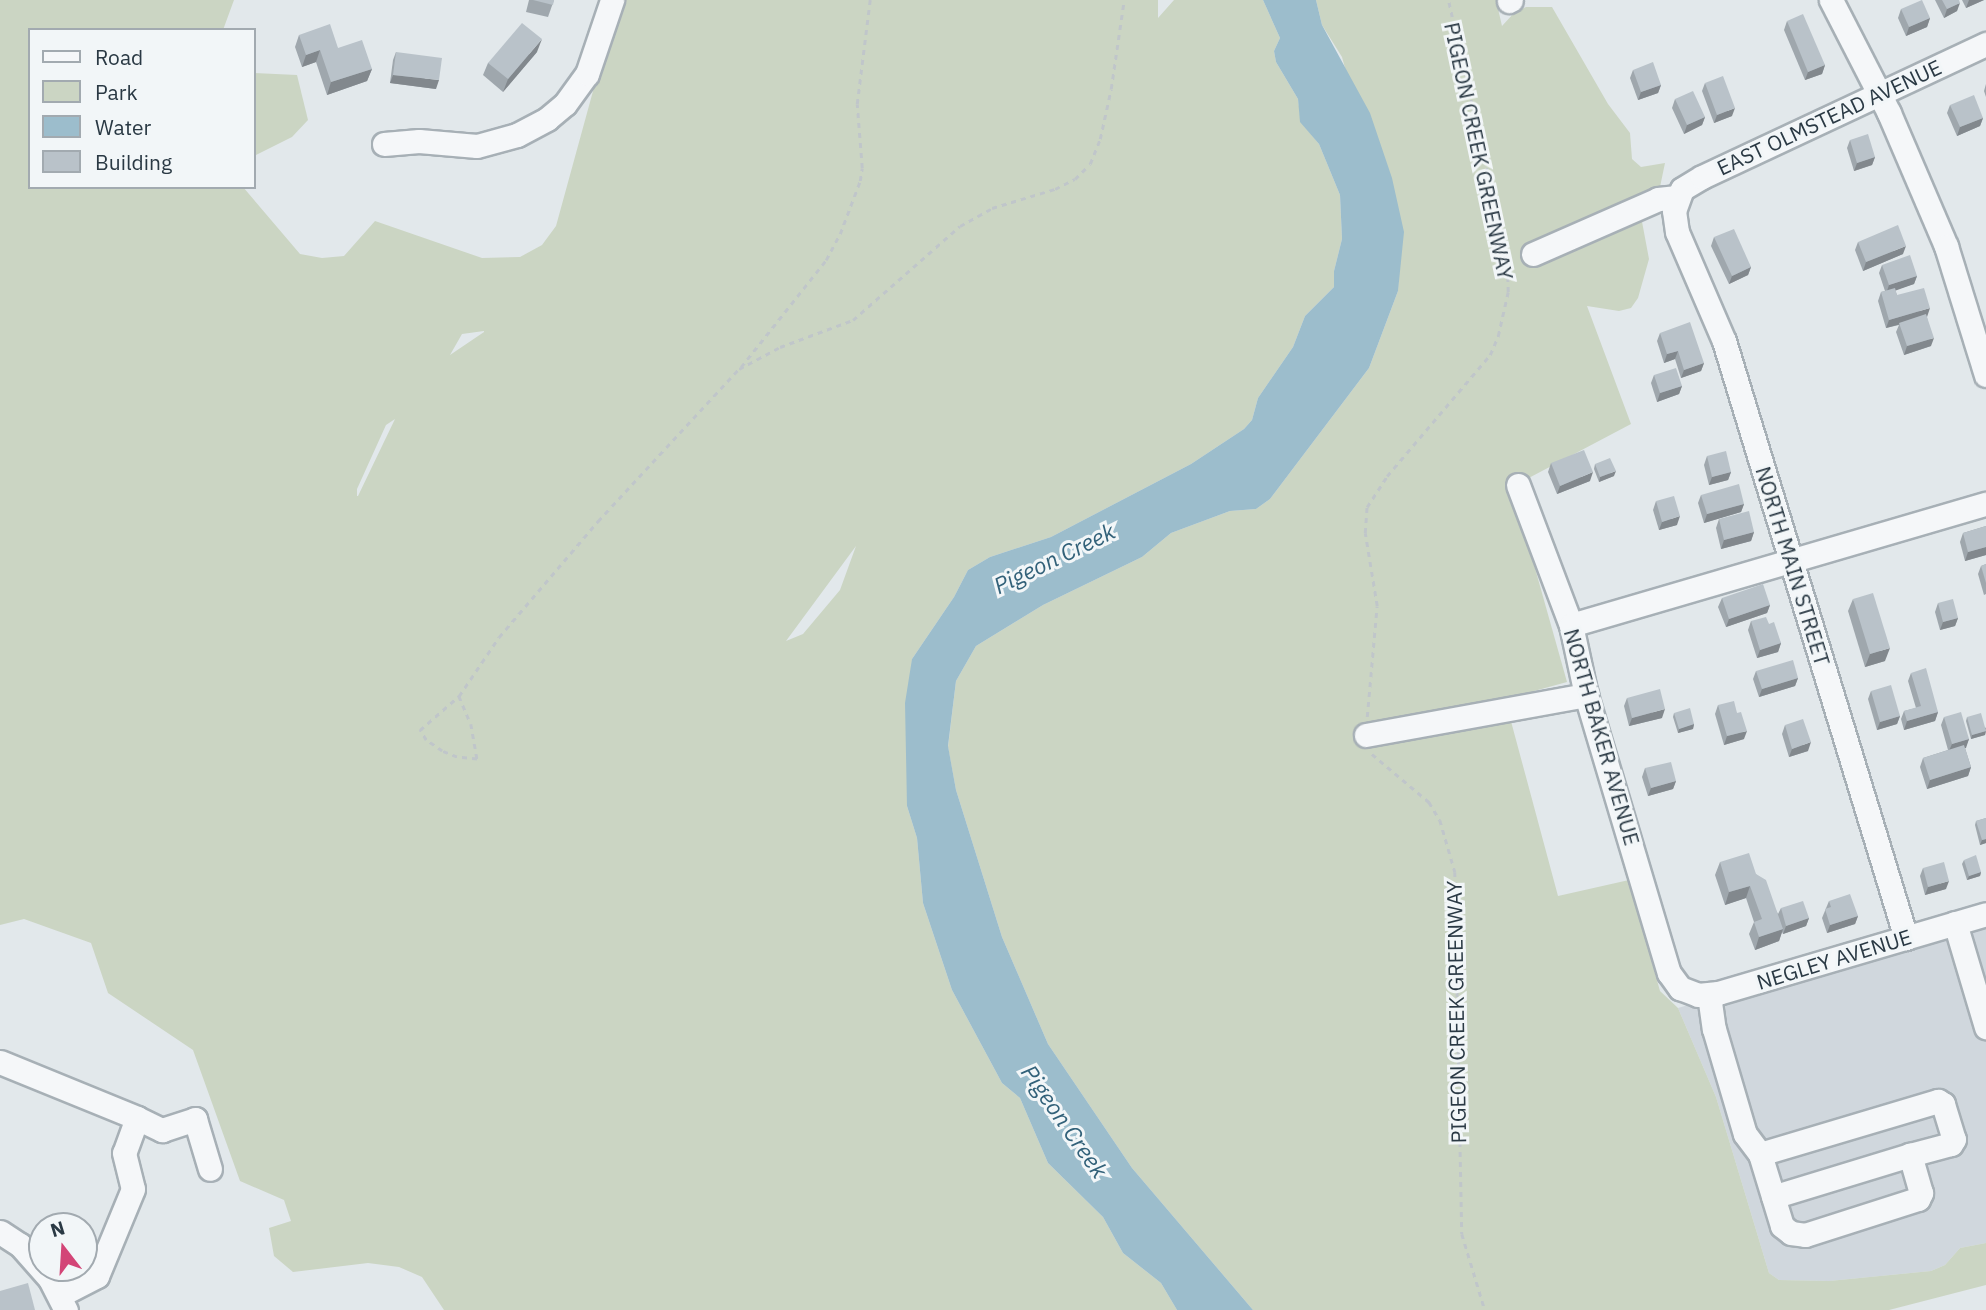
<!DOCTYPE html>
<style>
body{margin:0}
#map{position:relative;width:1986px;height:1310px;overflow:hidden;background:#e2e8eb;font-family:"IBM Plex Sans",sans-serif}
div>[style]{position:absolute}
.built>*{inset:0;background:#d0d7dd}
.green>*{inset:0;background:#cbd5c3}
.water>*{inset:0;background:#9cbdcc}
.path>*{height:2.5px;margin-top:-1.25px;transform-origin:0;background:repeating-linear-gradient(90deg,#c0c6ca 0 5px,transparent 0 10px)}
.roads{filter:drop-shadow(2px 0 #a7b0b6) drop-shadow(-2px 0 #a7b0b6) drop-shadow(0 2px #a7b0b6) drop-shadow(0 -2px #a7b0b6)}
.minor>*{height:23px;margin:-11.5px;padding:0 11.5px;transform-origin:11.5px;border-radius:11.5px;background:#f5f7f9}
.wall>*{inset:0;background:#9fa7ad}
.shaded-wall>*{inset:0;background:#82888d}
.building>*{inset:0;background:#b9c2c9}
span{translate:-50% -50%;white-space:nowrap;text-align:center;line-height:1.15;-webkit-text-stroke:6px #f2f6f8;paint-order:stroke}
.street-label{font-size:21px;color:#2a3944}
.water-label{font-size:23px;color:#326179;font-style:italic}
.legend{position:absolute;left:28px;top:28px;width:228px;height:161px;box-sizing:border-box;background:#f2f6f8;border:2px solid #a2aab0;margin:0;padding:9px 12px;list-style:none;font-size:21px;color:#2a3944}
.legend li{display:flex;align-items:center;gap:14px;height:35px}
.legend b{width:35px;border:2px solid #a2aab0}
.north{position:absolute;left:28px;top:1212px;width:70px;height:70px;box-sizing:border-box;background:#f2f6f8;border:2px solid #a2aab0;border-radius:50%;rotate:343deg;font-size:19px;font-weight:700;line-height:28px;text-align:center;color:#2a3944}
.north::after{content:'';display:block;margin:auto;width:24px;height:32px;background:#d34577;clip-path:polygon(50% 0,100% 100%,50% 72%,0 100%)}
</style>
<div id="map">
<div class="built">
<div style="clip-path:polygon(1986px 917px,1986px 1243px,1960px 1248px,1945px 1265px,1931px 1271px,1829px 1281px,1779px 1280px,1769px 1273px,1716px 1097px,1678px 1008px)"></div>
</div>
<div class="green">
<div style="clip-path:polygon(evenodd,0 0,234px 0,223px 30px,30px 30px,30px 187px,243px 187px,300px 254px,322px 258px,344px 256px,375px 221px,482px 258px,520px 257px,542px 245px,556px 226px,618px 0,1158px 0,1158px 18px,1174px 0,1263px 0,1280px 38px,1274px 51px,1276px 62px,1298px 99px,1301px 122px,1319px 144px,1340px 195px,1342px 239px,1334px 271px,1334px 287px,1305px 316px,1293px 347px,1258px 398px,1252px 420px,1244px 429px,1191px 464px,1051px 537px,990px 557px,968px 570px,954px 597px,912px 659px,907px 806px,917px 838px,923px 903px,952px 990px,1002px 1083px,1020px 1098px,1048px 1163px,1103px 1217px,1123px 1253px,1161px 1283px,1177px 1310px,444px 1310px,422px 1277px,399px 1267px,368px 1263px,293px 1272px,274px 1256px,269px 1228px,291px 1221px,284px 1200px,240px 1181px,193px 1050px,108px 993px,91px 943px,24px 919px,0 925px,0 0,484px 331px,484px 332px,450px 355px,462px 334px,484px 331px,0 0,395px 419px,358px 496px,357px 496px,357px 489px,386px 425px,395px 419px,0 0,856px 546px,840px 590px,803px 634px,786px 641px,856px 546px)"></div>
<div style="clip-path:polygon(1316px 0,1496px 0,1502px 26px,1514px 13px,1526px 7px,1552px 7px,1608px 104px,1630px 133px,1632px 159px,1641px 167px,1665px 163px,1660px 187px,1640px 211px,1649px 259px,1638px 298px,1631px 308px,1619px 311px,1587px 306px,1631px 424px,1506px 490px,1531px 554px,1567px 682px,1505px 699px,1558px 896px,1629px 880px,1660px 991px,1678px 1008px,1716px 1097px,1769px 1273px,1779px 1280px,1829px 1281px,1931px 1271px,1945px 1265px,1960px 1248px,1986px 1243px,1986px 1285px,1889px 1310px,1253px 1310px,1132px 1168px,1048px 1044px,1002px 937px,956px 790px,948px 747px,956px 681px,976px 646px,1043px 605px,1142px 557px,1171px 533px,1230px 511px,1256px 509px,1270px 499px,1369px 368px,1398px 291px,1399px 264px,1342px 57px,1322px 25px)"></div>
<div style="clip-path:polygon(254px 73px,297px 75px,308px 120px,292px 137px,254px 156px)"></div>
</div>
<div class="water">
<div style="clip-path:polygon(1263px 0,1316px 0,1322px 25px,1370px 113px,1392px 178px,1404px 232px,1398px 291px,1369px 368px,1270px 499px,1256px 509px,1230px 511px,1171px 533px,1142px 557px,1043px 605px,976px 646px,956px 681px,948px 746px,956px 790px,1002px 937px,1048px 1044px,1132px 1168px,1253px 1310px,1177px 1310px,1161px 1283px,1123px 1253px,1103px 1217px,1048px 1163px,1020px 1098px,1002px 1083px,952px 990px,923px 903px,917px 838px,907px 806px,905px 703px,912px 659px,954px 597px,968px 570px,990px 557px,1051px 537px,1191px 464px,1244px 429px,1252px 420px,1258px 398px,1293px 347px,1305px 316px,1334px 287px,1334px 271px,1342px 239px,1340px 195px,1319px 144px,1300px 122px,1298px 99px,1276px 62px,1274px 51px,1280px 38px)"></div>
</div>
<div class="path">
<div style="left:741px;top:367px;width:137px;rotate:-51.5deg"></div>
<div style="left:826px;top:260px;width:30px;rotate:-62deg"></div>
<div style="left:840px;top:234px;width:57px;rotate:-69.3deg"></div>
<div style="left:860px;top:181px;width:13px;rotate:-81deg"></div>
<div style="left:862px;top:168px;width:64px;rotate:-94.5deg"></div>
<div style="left:857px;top:104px;width:105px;rotate:-82.9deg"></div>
<div style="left:459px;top:696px;width:30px;rotate:67deg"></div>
<div style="left:471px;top:724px;width:36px;rotate:80deg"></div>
<div style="left:477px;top:759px;width:20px;rotate:-174deg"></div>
<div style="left:457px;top:757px;width:16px;rotate:-158deg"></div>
<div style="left:442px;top:751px;width:19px;rotate:-145deg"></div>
<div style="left:426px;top:740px;width:12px;rotate:-121deg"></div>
<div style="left:420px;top:730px;width:52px;rotate:-41.1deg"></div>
<div style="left:459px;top:696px;width:71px;rotate:-55.9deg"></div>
<div style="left:499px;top:637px;width:153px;rotate:-49.5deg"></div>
<div style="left:598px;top:521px;width:207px;rotate:-47.2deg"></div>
<div style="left:739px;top:369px;width:47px;rotate:-28.2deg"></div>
<div style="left:780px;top:347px;width:78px;rotate:-20.3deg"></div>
<div style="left:853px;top:320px;width:142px;rotate:-41.3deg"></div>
<div style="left:960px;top:226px;width:37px;rotate:-29deg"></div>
<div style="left:992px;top:208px;width:66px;rotate:-16.8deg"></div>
<div style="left:1055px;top:189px;width:22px;rotate:-27deg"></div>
<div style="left:1075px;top:179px;width:21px;rotate:-45deg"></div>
<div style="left:1090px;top:164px;width:27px;rotate:-68deg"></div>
<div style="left:1100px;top:139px;width:51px;rotate:-77.6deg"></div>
<div style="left:1111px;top:89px;width:90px;rotate:-81.7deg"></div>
<div style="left:1367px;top:717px;width:111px;rotate:-84.9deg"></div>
<div style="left:1377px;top:606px;width:74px;rotate:-99.3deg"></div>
<div style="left:1365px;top:533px;width:26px;rotate:-86deg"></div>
<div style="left:1367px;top:507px;width:37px;rotate:-57deg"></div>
<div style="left:1387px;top:476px;width:159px;rotate:-49.6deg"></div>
<div style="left:1490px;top:355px;width:21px;rotate:-67deg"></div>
<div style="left:1498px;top:336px;width:45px;rotate:-77.2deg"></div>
<div style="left:1508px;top:292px;width:31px;rotate:-92deg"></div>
<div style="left:1507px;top:261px;width:268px;rotate:-102.7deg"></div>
<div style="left:1372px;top:754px;width:75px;rotate:40.1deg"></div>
<div style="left:1429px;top:802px;width:21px;rotate:59deg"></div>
<div style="left:1440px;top:820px;width:54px;rotate:73.9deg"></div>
<div style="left:1455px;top:872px;width:362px;rotate:88.9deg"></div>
<div style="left:1462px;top:1234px;width:79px;rotate:73.2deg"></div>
</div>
<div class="roads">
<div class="minor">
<div style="left:1831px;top:0;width:127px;rotate:62.8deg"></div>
<div style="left:1889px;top:113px;width:145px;rotate:66.8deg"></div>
<div style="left:1946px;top:246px;width:135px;rotate:72.8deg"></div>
<div style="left:1509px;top:1px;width:2px;rotate:-27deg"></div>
<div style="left:384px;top:144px;width:35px;rotate:-5deg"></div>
<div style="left:419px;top:141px;width:58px;rotate:4.9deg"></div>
<div style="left:477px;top:146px;width:41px;rotate:-15.4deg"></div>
<div style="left:517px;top:135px;width:34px;rotate:-28deg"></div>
<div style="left:547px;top:119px;width:23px;rotate:-40deg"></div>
<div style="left:565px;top:104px;width:37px;rotate:-54deg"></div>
<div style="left:587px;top:74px;width:78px;rotate:-71.3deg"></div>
<div style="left:1533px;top:254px;width:137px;rotate:-23.7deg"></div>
<div style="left:1658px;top:199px;width:19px;rotate:-6deg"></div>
<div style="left:1518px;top:485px;width:150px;rotate:69.3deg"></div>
<div style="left:1571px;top:625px;width:72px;rotate:77.9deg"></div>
<div style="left:1586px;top:695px;width:290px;rotate:73.4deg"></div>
<div style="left:1669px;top:973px;width:19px;rotate:54deg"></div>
<div style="left:1680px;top:988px;width:19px;rotate:21deg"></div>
<div style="left:1698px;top:995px;width:20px;rotate:-6deg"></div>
<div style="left:1718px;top:993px;width:279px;rotate:-16.4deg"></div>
<div style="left:1571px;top:625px;width:432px;rotate:-16.3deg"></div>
<div style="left:1366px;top:735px;width:224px;rotate:-10.3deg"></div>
<div style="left:1955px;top:923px;width:109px;rotate:73.4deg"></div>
<div style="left:1906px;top:938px;width:624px;rotate:-106.95deg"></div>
<div style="left:1724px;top:341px;width:119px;rotate:-113.3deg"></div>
<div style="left:1677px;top:232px;width:21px;rotate:-98deg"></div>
<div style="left:1674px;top:211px;width:23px;rotate:-70deg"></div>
<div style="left:1682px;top:189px;width:23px;rotate:-31deg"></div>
<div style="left:1702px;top:177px;width:314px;rotate:-25.1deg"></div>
<div style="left:1709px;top:995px;width:34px;rotate:82deg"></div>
<div style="left:1714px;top:1029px;width:109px;rotate:73.6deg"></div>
<div style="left:1745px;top:1134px;width:25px;rotate:53deg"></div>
<div style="left:1760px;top:1154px;width:75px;rotate:73deg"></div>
<div style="left:1782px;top:1226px;width:11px;rotate:38deg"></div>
<div style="left:1791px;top:1233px;width:14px;rotate:8deg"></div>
<div style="left:1805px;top:1235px;width:119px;rotate:-17.7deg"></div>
<div style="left:1918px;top:1199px;width:7px;rotate:-63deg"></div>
<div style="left:1921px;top:1193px;width:40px;rotate:-106deg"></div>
<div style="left:1910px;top:1155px;width:143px;rotate:163deg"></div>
<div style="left:0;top:1062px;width:148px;rotate:22.2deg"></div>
<div style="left:137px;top:1118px;width:37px;rotate:110deg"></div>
<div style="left:124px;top:1153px;width:37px;rotate:76deg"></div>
<div style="left:133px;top:1189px;width:94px;rotate:112.5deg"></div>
<div style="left:97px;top:1276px;width:42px;rotate:152.8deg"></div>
<div style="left:137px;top:1118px;width:28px;rotate:26deg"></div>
<div style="left:162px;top:1130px;width:35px;rotate:-18deg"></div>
<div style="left:195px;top:1119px;width:52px;rotate:73.3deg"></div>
<div style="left:1760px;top:1154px;width:186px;rotate:-16.6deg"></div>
<div style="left:1938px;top:1101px;width:6px;rotate:31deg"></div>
<div style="left:1943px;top:1104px;width:37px;rotate:73deg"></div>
<div style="left:1954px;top:1139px;width:6px;rotate:121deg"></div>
<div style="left:1951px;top:1144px;width:42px;rotate:165deg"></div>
<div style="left:0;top:1232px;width:24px;rotate:33deg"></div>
<div style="left:20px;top:1245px;width:45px;rotate:48.6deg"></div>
<div style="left:50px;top:1279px;width:35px;rotate:63deg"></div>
</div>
</div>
<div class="wall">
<div style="clip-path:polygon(529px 0,554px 0,548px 17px,526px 12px)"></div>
<div style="clip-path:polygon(1935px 0,1959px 0,1957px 11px,1944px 18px)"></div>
<div style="clip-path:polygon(1962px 0,1984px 0,1966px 8px)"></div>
<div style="clip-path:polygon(1901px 9px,1930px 18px,1927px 27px,1906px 36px,1898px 18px)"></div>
<div style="clip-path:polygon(1787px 21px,1825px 65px,1822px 74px,1805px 80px,1784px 30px)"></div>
<div style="clip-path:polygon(299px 35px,338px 48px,372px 69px,367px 81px,327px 95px,316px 62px,302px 67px,295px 47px)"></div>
<div style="clip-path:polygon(396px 52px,436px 89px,390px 83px,393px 60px)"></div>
<div style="clip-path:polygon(537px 52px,503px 92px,483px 75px,488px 63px)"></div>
<div style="clip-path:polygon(1633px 70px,1661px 85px,1658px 93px,1638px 100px,1630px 78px)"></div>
<div style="clip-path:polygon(1705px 83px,1732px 116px,1714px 123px,1702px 91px)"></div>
<div style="clip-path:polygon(1986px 84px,1986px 97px,1984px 91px)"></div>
<div style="clip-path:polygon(1675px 99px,1705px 117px,1702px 125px,1684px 134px,1672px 108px)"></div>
<div style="clip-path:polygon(1950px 105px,1983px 118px,1980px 126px,1957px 136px,1947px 113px)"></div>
<div style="clip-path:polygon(1850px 140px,1875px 157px,1872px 165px,1854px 171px,1847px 148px)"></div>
<div style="clip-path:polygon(1714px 237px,1751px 267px,1748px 275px,1729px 284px,1711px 246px)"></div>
<div style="clip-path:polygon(1858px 242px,1903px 254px,1863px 271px,1855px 250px)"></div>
<div style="clip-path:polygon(1882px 265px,1917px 276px,1914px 284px,1895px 290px,1897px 295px,1927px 317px,1931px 346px,1904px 355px,1896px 332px,1899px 325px,1886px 328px,1878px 301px,1881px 292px,1885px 291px,1879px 273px)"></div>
<div style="clip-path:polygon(1660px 333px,1704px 363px,1701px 371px,1681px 378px,1675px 359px,1664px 363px,1657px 341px)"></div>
<div style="clip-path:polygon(1654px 375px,1682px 386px,1679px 394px,1657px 402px,1651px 383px)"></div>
<div style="clip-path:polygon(1707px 456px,1731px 472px,1728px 480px,1709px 485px,1704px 465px)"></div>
<div style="clip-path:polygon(1551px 463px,1590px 481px,1557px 494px,1548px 472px)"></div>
<div style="clip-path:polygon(1595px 464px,1614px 476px,1599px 482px,1594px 469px)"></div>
<div style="clip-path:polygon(1701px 495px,1744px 504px,1741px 512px,1704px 523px,1698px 503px)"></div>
<div style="clip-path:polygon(1656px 501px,1677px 525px,1659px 530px,1653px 510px)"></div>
<div style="clip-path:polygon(1719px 519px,1754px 532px,1751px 541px,1721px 549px,1716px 528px)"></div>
<div style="clip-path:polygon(1986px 526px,1986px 555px,1965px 561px,1960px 542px,1963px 533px)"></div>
<div style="clip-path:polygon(1986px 564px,1986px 594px,1984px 595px,1978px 574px,1981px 566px)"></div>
<div style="clip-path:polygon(1722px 598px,1770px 605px,1767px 613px,1726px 627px,1718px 607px)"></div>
<div style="clip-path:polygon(1853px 599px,1885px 661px,1865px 667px,1848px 611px)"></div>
<div style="clip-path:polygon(1938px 603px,1958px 618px,1955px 626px,1940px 630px,1935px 612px)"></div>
<div style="clip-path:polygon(1751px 621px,1769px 624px,1781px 643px,1778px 652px,1757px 658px,1748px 630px)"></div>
<div style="clip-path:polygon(1756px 671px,1798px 678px,1795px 686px,1759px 697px,1753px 679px)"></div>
<div style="clip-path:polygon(1911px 673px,1938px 712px,1935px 721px,1904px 730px,1901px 719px,1904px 711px,1916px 708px,1908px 681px)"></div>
<div style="clip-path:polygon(1871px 691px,1900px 716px,1897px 724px,1877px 730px,1868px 699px)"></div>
<div style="clip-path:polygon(1627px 698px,1662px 718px,1629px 726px,1624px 706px)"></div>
<div style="clip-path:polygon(1718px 705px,1737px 713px,1744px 739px,1724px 745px,1715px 714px)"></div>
<div style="clip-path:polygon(1674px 713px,1694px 724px,1693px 729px,1678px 733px,1673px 717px)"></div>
<div style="clip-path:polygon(1944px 717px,1969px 739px,1965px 748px,1971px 767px,1968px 776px,1927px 789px,1920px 767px,1923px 758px,1948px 750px,1941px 725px)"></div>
<div style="clip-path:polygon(1967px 717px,1986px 728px,1985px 735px,1971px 739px,1966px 721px)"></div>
<div style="clip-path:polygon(1785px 725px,1808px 751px,1789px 757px,1782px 734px)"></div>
<div style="clip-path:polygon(1645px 768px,1676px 781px,1673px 789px,1648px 796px,1642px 777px)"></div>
<div style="clip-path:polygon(1986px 818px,1986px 843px,1980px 845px,1975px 825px,1976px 821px)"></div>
<div style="clip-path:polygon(1964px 860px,1981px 872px,1980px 876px,1967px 880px,1962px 864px)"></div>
<div style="clip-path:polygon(1720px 862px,1756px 874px,1778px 914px,1781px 908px,1809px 918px,1806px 926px,1783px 934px,1782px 932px,1779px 941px,1755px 950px,1749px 934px,1754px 922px,1746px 898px,1725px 905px,1715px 875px)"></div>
<div style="clip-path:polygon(1923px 868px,1946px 889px,1925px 895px,1920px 876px)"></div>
<div style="clip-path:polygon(1829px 901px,1858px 916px,1855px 924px,1827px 933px,1822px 918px)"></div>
</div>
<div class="shaded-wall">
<div style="clip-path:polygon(1969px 0,1984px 0,1966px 8px)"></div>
<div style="clip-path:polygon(1960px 3px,1957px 11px,1944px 18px,1947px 9px)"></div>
<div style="clip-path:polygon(1930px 18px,1927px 27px,1906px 36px,1909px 27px)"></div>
<div style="clip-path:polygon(542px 39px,537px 52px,503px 92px,508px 79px)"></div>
<div style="clip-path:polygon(320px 50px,316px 62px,302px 67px,306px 55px)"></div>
<div style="clip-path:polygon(1825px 65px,1822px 74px,1805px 80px,1808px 72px)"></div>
<div style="clip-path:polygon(372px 69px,367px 81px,327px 95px,331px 82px)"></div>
<div style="clip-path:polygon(393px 75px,439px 80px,436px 89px,390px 83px)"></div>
<div style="clip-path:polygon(1661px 85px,1658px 93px,1638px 100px,1641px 92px)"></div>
<div style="clip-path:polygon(1735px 108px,1732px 116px,1714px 123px,1717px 115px)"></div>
<div style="clip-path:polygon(1705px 117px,1702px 125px,1684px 134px,1687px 125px)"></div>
<div style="clip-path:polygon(1983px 118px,1980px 126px,1957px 136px,1960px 127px)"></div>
<div style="clip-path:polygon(1875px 157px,1872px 165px,1854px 171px,1857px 163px)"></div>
<div style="clip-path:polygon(1906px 246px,1903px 254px,1863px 271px,1866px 262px)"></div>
<div style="clip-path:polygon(1751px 267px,1748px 275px,1729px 284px,1732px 276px)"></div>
<div style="clip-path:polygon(1917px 276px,1914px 284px,1886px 294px,1889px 285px)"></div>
<div style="clip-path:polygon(1930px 308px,1927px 317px,1886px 328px,1889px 320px)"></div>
<div style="clip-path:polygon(1934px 338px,1931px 346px,1904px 355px,1907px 346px)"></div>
<div style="clip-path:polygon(1678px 351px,1675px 359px,1664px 363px,1667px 354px)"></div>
<div style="clip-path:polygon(1704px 363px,1701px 371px,1681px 378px,1684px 370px)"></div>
<div style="clip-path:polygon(1682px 386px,1679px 394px,1657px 402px,1660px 393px)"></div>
<div style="clip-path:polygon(1616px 471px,1614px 476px,1599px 482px,1600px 477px)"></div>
<div style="clip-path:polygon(1593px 472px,1590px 481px,1557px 494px,1560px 486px)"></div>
<div style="clip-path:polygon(1731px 472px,1728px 480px,1709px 485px,1712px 477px)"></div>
<div style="clip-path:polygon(1744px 504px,1741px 512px,1704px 523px,1707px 514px)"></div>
<div style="clip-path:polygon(1680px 516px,1677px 525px,1659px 530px,1662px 522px)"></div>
<div style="clip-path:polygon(1754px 532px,1751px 541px,1721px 549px,1724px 540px)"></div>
<div style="clip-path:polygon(1986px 547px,1986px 555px,1965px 561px,1968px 552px)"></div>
<div style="clip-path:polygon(1770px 605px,1767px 613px,1726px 627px,1729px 619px)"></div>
<div style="clip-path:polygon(1958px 618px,1955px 626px,1940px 630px,1943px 622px)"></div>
<div style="clip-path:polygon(1781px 643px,1778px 652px,1757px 658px,1760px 650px)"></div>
<div style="clip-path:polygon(1890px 648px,1885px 661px,1865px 667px,1870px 654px)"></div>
<div style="clip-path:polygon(1798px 678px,1795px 686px,1759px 697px,1762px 689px)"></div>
<div style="clip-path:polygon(1665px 709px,1662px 718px,1629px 726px,1632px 718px)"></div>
<div style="clip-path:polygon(1938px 712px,1935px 721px,1904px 730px,1907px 721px)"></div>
<div style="clip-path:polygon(1900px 716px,1897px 724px,1877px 730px,1880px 722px)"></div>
<div style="clip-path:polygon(1694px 724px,1693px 729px,1678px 733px,1679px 729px)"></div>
<div style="clip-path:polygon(1747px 731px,1744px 739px,1724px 745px,1727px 736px)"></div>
<div style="clip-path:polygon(1986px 731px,1985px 735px,1971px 739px,1972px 735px)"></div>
<div style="clip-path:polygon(1969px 739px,1966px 748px,1948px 753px,1952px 744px)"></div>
<div style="clip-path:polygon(1811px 742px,1808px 751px,1789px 757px,1792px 749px)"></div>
<div style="clip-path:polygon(1971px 767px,1968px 776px,1927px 789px,1930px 780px)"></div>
<div style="clip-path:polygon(1676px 781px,1673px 789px,1648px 796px,1651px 788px)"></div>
<div style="clip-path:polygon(1986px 839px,1986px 843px,1980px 845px,1982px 840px)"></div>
<div style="clip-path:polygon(1981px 872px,1980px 876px,1967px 880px,1969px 876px)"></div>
<div style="clip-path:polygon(1949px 881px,1946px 889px,1925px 895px,1928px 887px)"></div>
<div style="clip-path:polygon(1750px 886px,1746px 898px,1725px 905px,1729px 892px)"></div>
<div style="clip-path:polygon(1858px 916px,1855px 924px,1827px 933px,1830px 925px)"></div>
<div style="clip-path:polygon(1809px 918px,1806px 926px,1783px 934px,1786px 926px)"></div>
<div style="clip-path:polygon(1783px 929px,1779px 941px,1755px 950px,1759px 937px)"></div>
</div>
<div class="building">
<div style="clip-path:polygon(533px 0,554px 0,553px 5px)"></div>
<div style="clip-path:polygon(1922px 0,1930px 18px,1909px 27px,1901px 9px)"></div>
<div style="clip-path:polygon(1942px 0,1959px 0,1960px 3px,1947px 9px)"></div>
<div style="clip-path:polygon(1803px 14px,1825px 65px,1808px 72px,1787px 21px)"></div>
<div style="clip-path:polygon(522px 23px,542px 39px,508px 79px,488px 63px)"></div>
<div style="clip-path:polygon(330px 24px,338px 48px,362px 40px,372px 69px,331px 82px,320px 50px,306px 55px,299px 35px)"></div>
<div style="clip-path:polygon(396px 52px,442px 58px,439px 80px,393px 75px)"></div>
<div style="clip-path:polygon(1653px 62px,1661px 85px,1641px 92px,1633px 70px)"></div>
<div style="clip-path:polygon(1723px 76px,1735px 108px,1717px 115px,1705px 83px)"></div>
<div style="clip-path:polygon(1693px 91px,1705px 117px,1687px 125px,1675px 99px)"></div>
<div style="clip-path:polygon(1974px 95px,1983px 118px,1960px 127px,1950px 105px)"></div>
<div style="clip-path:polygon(1868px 134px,1875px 157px,1857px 163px,1850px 140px)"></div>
<div style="clip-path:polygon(1898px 225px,1906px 246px,1866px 262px,1858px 242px)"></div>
<div style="clip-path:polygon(1734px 229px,1751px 267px,1732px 276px,1714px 237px)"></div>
<div style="clip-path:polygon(1910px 255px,1917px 276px,1889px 285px,1882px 265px)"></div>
<div style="clip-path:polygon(1895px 288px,1897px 295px,1924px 288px,1930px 308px,1889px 320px,1881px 292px)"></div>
<div style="clip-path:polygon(1926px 314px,1934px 338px,1907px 346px,1899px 323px)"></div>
<div style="clip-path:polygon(1690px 322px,1704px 363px,1684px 370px,1678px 351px,1667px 354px,1660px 333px)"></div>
<div style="clip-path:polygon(1676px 368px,1682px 386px,1660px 393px,1654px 375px)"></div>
<div style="clip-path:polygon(1584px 450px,1593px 472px,1560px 486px,1551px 463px)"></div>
<div style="clip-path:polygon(1726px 451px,1731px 472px,1712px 477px,1707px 456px)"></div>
<div style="clip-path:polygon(1610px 458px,1616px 471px,1600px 477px,1595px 464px)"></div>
<div style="clip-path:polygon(1739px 484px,1744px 504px,1707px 514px,1701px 495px)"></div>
<div style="clip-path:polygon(1674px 496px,1680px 516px,1662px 522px,1656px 501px)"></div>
<div style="clip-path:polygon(1749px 511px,1754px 532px,1724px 540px,1719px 519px)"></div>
<div style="clip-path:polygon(1986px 526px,1986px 547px,1968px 552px,1963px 533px)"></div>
<div style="clip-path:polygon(1986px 564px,1986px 583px,1981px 566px)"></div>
<div style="clip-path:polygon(1763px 584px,1770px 605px,1729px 619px,1722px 598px)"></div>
<div style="clip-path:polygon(1873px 593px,1890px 648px,1870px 654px,1853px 599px)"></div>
<div style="clip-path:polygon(1953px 599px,1958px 618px,1943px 622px,1938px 603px)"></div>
<div style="clip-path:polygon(1766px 617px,1769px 624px,1774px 622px,1781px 643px,1760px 650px,1751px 621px)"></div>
<div style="clip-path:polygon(1793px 660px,1798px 678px,1762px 689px,1756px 671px)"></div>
<div style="clip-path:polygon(1926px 668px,1938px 712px,1907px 721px,1904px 711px,1921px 706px,1911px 673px)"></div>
<div style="clip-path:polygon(1891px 685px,1900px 716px,1880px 722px,1871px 691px)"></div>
<div style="clip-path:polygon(1660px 689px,1665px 709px,1632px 718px,1627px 698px)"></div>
<div style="clip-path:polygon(1734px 701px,1737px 713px,1741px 712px,1747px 731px,1727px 736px,1718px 705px)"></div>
<div style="clip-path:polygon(1690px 708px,1694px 724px,1679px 729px,1674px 713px)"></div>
<div style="clip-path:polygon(1961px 712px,1969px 739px,1952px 744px,1944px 717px)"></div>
<div style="clip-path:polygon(1981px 713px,1986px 731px,1972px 735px,1967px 717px)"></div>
<div style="clip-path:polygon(1803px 719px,1811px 742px,1792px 749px,1785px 725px)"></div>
<div style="clip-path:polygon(1964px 745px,1971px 767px,1930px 780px,1923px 758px)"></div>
<div style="clip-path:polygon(1671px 762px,1676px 781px,1651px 788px,1645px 768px)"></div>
<div style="clip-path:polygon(1986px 818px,1986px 839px,1982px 840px,1976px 821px)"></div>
<div style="clip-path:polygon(1749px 853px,1756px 874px,1766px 880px,1783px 929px,1759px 937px,1754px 922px,1762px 919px,1750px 886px,1729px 892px,1720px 862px)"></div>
<div style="clip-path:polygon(1976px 855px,1981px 872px,1969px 876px,1964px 860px)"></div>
<div style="clip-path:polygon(1944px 862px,1949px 881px,1928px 887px,1923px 868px)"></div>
<div style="clip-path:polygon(1850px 894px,1858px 916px,1830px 925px,1825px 909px,1831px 907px,1829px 901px)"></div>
<div style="clip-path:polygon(1803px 901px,1809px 918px,1786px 926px,1781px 908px)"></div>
<div style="clip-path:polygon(28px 1283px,35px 1310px,0 1310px,0 1291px)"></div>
</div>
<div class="street-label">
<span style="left:1829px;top:117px;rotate:-25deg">EAST OLMSTEAD AVENUE</span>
<span style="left:1479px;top:151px;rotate:78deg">PIGEON CREEK GREENWAY</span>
<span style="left:1793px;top:566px;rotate:73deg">NORTH MAIN STREET</span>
<span style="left:1602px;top:737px;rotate:74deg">NORTH BAKER AVENUE</span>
<span style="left:1834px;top:959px;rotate:-17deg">NEGLEY AVENUE</span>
<span style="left:1456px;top:1012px;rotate:-91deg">PIGEON CREEK GREENWAY</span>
</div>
<div class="water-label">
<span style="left:1054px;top:558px;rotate:-26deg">Pigeon Creek</span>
<span style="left:1065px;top:1121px;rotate:55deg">Pigeon Creek</span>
</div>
<ul class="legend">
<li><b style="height:9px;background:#f5f7f9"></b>Road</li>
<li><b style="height:19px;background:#cbd5c3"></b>Park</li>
<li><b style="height:19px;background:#9cbdcc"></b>Water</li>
<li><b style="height:19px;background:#b9c2c9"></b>Building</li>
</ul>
<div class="north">N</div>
</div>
